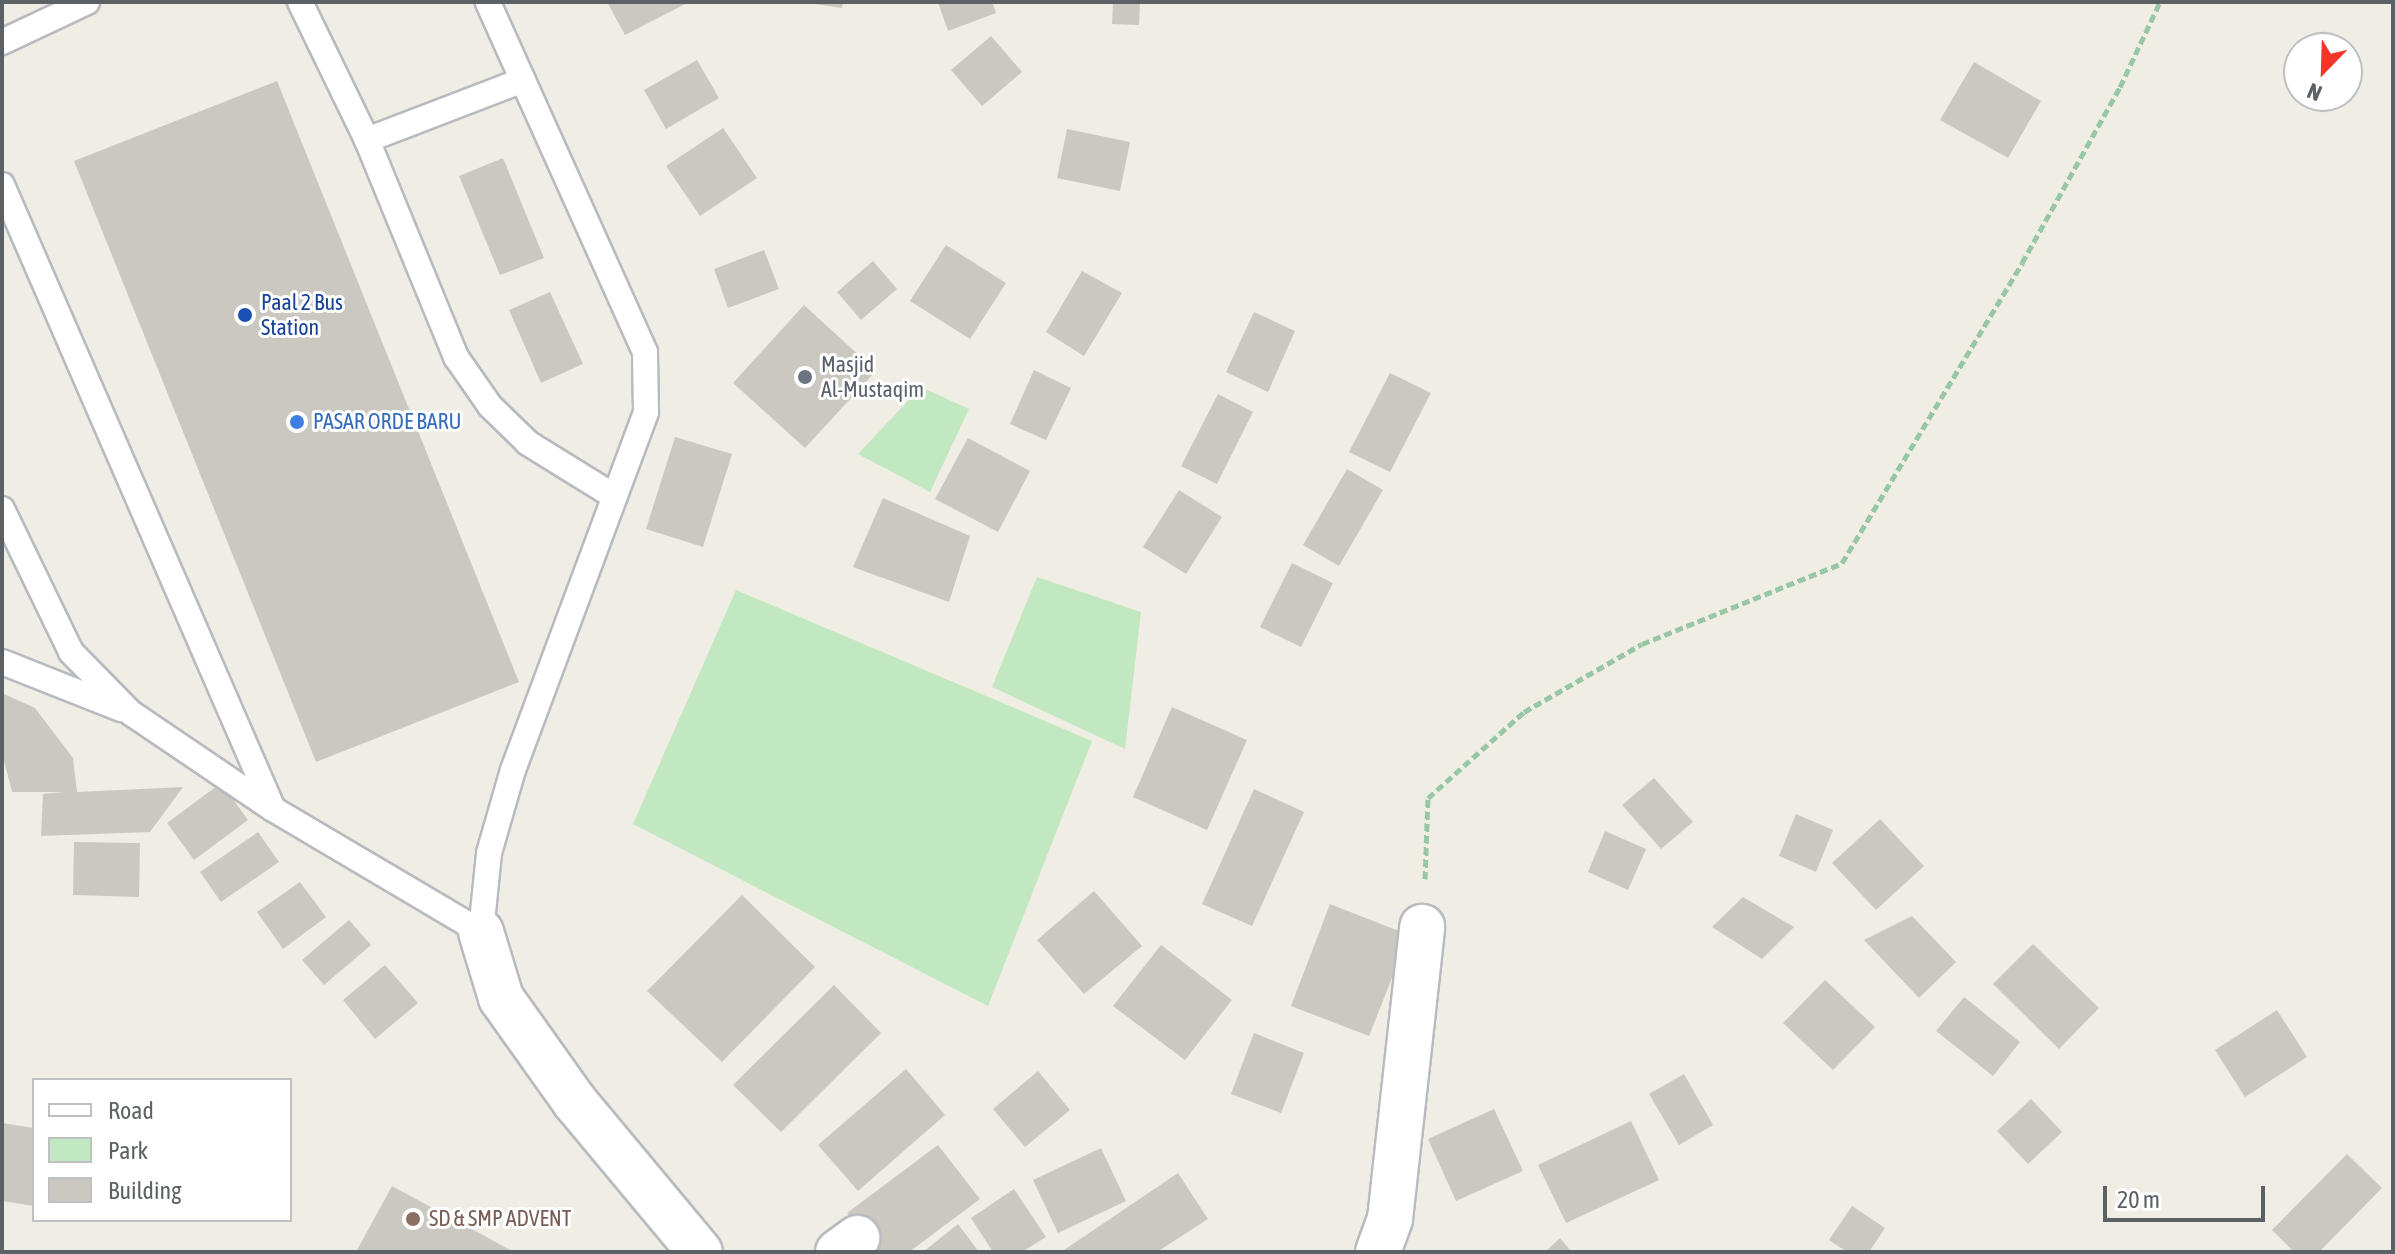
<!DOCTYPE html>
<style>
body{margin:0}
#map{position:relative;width:2395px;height:1254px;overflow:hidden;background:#f0ede5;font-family:"Asap Condensed",sans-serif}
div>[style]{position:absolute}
.green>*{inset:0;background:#c1e8c0}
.building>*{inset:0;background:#cbc8c2}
.path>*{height:5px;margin-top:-2.5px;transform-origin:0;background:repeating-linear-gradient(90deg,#98c7a5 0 8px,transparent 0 12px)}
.roads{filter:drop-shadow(2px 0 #b7bbbf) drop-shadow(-2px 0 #b7bbbf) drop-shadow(0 2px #b7bbbf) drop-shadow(0 -2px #b7bbbf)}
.service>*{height:24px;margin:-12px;padding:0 12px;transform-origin:12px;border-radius:12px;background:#fff}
.minor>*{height:44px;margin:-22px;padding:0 22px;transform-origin:22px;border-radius:22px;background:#fff}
.dots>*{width:22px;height:22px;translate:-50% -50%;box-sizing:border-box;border:4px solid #fff;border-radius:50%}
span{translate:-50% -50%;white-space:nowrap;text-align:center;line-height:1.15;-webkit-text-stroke:6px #fff;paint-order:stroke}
.transit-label{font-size:22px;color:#164399}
.left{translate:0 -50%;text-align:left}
.worship-label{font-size:22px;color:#5b616d}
.shop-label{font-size:22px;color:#366cbe}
.education-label{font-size:22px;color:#785e54}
.frame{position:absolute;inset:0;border:4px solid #5c6166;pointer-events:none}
.legend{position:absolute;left:32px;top:1078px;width:260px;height:144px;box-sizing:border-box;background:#fff;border:2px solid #bec0c2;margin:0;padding:10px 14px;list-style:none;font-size:24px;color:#5c6166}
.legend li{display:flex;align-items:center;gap:16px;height:40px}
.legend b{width:40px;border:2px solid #bec0c2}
.north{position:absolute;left:2283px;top:32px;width:80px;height:80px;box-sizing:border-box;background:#fff;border:2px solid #bec0c2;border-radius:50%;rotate:203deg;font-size:22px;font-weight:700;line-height:32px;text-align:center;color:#5c6166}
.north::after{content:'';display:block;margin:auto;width:28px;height:36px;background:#f23629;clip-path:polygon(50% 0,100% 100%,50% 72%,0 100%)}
.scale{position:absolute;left:2103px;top:1186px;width:162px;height:36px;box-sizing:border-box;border:4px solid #5c6166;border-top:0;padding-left:10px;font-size:24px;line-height:28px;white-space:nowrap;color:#5c6166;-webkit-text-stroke:6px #fff;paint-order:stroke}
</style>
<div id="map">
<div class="green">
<div style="clip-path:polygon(921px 387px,969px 409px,930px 492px,858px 454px)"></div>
<div style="clip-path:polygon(1037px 577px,1141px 612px,1125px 749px,992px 687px)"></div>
<div style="clip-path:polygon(736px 590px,1092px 741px,988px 1006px,633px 824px)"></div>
</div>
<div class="building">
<div style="clip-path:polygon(607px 2px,689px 2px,625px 35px)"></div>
<div style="clip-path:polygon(801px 2px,843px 2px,842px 8px)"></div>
<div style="clip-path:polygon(938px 2px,992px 2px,996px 13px,948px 31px)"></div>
<div style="clip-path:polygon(1113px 2px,1140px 2px,1139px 25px,1112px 24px)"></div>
<div style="clip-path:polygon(991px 36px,1022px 72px,982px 106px,951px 70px)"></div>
<div style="clip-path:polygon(697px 60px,719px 98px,666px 129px,644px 90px)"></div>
<div style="clip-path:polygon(1974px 62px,2041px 101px,2008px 158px,1940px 120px)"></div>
<div style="clip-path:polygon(277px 81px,519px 682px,316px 762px,74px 161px)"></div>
<div style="clip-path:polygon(723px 128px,757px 178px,700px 216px,666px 166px)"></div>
<div style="clip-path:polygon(1067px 129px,1130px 142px,1120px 191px,1057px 178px)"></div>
<div style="clip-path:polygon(503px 158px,544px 258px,500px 275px,459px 176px)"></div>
<div style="clip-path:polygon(946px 245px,1006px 283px,970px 339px,910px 301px)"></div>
<div style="clip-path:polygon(764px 250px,779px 289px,728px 308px,714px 269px)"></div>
<div style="clip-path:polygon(873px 261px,897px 289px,861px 320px,837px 292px)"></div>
<div style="clip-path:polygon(1082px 271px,1122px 293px,1084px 356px,1046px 332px)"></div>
<div style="clip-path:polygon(550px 292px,583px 364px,541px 383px,509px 310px)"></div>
<div style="clip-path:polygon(804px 305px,876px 371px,805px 448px,733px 383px)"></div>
<div style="clip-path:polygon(1254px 312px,1295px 331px,1268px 392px,1226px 372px)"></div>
<div style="clip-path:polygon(1034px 370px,1071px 388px,1046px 440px,1010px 424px)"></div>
<div style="clip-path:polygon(1390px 373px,1431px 393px,1390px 472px,1349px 452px)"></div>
<div style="clip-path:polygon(1218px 394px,1253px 412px,1217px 484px,1181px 466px)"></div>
<div style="clip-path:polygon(675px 437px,732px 454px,703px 547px,646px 529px)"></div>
<div style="clip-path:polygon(968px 438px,1030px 471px,998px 532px,935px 499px)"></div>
<div style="clip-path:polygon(1347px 469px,1383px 490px,1339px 566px,1303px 545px)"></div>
<div style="clip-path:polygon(1179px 490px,1222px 517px,1186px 574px,1143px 547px)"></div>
<div style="clip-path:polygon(883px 498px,970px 536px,949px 602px,853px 567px)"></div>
<div style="clip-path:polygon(1292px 563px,1333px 583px,1301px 647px,1260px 627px)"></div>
<div style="clip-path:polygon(2px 693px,35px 708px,73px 758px,77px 792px,183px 787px,150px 832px,41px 836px,43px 794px,64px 792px,12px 792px,2px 753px)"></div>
<div style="clip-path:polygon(1172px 707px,1247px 740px,1207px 830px,1133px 797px)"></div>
<div style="clip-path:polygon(1654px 778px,1693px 822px,1661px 849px,1622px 805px)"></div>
<div style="clip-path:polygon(221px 783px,248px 820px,194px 860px,167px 823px)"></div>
<div style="clip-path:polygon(1254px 789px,1304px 812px,1252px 926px,1202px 904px)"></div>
<div style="clip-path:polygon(1796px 814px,1833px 830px,1816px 872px,1779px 856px)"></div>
<div style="clip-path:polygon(1880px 819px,1924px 866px,1876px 910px,1832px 863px)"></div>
<div style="clip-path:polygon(1605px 831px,1646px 849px,1628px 890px,1588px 872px)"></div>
<div style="clip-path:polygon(258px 832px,279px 862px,221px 902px,200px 872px)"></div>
<div style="clip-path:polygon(74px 842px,140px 843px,139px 897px,73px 895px)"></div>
<div style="clip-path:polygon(300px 882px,326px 917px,283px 949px,257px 912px)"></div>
<div style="clip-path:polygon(1094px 891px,1142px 946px,1084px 994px,1037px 940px)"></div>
<div style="clip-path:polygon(742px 895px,815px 967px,722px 1062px,647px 991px)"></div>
<div style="clip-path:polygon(1743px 897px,1794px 927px,1762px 959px,1712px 927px)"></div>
<div style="clip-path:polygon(1330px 904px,1409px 935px,1369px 1036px,1291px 1006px)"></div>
<div style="clip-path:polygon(1912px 916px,1956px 962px,1919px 998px,1864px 940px)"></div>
<div style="clip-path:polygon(349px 920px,371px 945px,324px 985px,302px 960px)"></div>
<div style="clip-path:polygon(2033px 944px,2099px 1008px,2059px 1049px,1993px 984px)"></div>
<div style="clip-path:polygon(1161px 945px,1232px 1000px,1185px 1060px,1113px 1006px)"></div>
<div style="clip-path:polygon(385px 965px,418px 1003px,375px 1039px,343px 1000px)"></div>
<div style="clip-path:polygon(1825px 980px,1875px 1027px,1833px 1070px,1783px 1023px)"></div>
<div style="clip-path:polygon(834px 985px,881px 1033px,781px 1132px,733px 1085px)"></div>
<div style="clip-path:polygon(1964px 997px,2020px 1042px,1993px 1076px,1936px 1031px)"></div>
<div style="clip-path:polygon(2277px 1010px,2307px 1057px,2245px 1097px,2215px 1050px)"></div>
<div style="clip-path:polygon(1254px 1033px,1304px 1053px,1281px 1113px,1231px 1094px)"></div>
<div style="clip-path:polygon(906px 1069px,945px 1115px,858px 1191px,818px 1145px)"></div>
<div style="clip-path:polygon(1038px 1071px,1070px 1110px,1025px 1147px,993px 1109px)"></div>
<div style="clip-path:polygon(1684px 1074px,1713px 1125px,1679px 1145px,1649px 1094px)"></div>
<div style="clip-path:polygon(2031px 1099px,2062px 1132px,2028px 1164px,1997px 1131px)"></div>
<div style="clip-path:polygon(1494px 1109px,1523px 1171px,1456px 1201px,1428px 1139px)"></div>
<div style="clip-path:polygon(1631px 1121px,1659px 1180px,1566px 1223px,1538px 1165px)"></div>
<div style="clip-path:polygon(2px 1123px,34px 1128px,34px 1206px,2px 1201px)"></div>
<div style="clip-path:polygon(938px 1145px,980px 1199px,909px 1252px,876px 1252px,847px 1213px)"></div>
<div style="clip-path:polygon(1101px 1148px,1126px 1201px,1058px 1233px,1033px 1180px)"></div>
<div style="clip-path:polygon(2347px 1154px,2382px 1188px,2319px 1252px,2294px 1252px,2272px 1230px)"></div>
<div style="clip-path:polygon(1178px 1173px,1208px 1219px,1157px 1252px,1061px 1252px)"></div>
<div style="clip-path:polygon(392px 1186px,514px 1252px,356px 1252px)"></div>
<div style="clip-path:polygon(1014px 1189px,1046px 1237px,1022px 1252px,993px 1252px,971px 1218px)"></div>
<div style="clip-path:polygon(1852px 1206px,1885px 1228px,1869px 1252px,1847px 1252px,1829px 1240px)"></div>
<div style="clip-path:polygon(958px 1224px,979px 1252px,923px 1252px)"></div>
<div style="clip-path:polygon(1560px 1238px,1572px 1252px,1545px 1252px)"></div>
</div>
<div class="path">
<div style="left:1425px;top:879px;width:81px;rotate:-87.9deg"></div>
<div style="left:1428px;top:798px;width:129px;rotate:-41.9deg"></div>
<div style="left:1524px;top:712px;width:136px;rotate:-30deg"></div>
<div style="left:1642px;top:644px;width:216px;rotate:-22deg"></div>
<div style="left:1842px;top:563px;width:350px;rotate:-59deg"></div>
<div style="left:2022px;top:263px;width:201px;rotate:-60.9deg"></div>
<div style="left:2120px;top:87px;width:94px;rotate:-64.8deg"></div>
</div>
<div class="roads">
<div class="service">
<div style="left:300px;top:2px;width:153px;rotate:64.1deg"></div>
<div style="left:367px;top:140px;width:235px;rotate:67.7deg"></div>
<div style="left:456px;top:357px;width:60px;rotate:55.2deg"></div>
<div style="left:490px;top:406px;width:53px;rotate:44.2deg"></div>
<div style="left:528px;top:443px;width:102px;rotate:31.8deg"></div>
<div style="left:2px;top:42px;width:94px;rotate:-25.2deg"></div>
<div style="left:367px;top:140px;width:167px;rotate:-21deg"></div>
<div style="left:2px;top:185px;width:680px;rotate:66.52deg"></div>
<div style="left:2px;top:509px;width:159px;rotate:64.2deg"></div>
<div style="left:71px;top:652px;width:86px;rotate:45.5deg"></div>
<div style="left:131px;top:713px;width:171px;rotate:34.1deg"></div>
<div style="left:273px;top:809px;width:242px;rotate:30.6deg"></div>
<div style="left:481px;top:932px;width:79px;rotate:-84.2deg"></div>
<div style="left:489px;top:853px;width:86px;rotate:-73.9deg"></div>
<div style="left:513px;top:770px;width:382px;rotate:-69.6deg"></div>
<div style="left:646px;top:412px;width:60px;rotate:-91deg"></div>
<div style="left:645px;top:352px;width:384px;rotate:-114.2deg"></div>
<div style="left:2px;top:662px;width:128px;rotate:21.6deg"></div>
</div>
<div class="minor">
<div style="left:481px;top:932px;width:69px;rotate:73.1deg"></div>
<div style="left:501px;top:998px;width:128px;rotate:54.6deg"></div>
<div style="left:575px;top:1102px;width:195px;rotate:50.2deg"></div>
<div style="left:838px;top:1252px;width:24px;rotate:-36deg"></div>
<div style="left:1378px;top:1252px;width:35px;rotate:-70deg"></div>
<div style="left:1390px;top:1219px;width:294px;rotate:-83.7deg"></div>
</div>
</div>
<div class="dots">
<div style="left:245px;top:315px;background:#1a4fb4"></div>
<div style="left:805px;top:377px;background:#6b7280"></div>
<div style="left:297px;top:422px;background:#3f7fe0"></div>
<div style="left:413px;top:1219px;background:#8d6e63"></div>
</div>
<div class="transit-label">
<span class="left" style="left:261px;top:315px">Paal 2 Bus<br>Station</span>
</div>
<div class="worship-label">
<span class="left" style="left:821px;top:377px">Masjid<br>Al-Mustaqim</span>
</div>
<div class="shop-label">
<span class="left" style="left:313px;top:422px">PASAR ORDE BARU</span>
</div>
<div class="education-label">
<span class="left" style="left:429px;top:1219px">SD &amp; SMP ADVENT</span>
</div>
<div class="frame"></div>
<ul class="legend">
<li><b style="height:10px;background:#fff"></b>Road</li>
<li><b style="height:22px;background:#c1e8c0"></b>Park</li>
<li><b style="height:22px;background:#cbc8c2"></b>Building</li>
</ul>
<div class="north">N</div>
<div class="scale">20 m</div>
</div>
